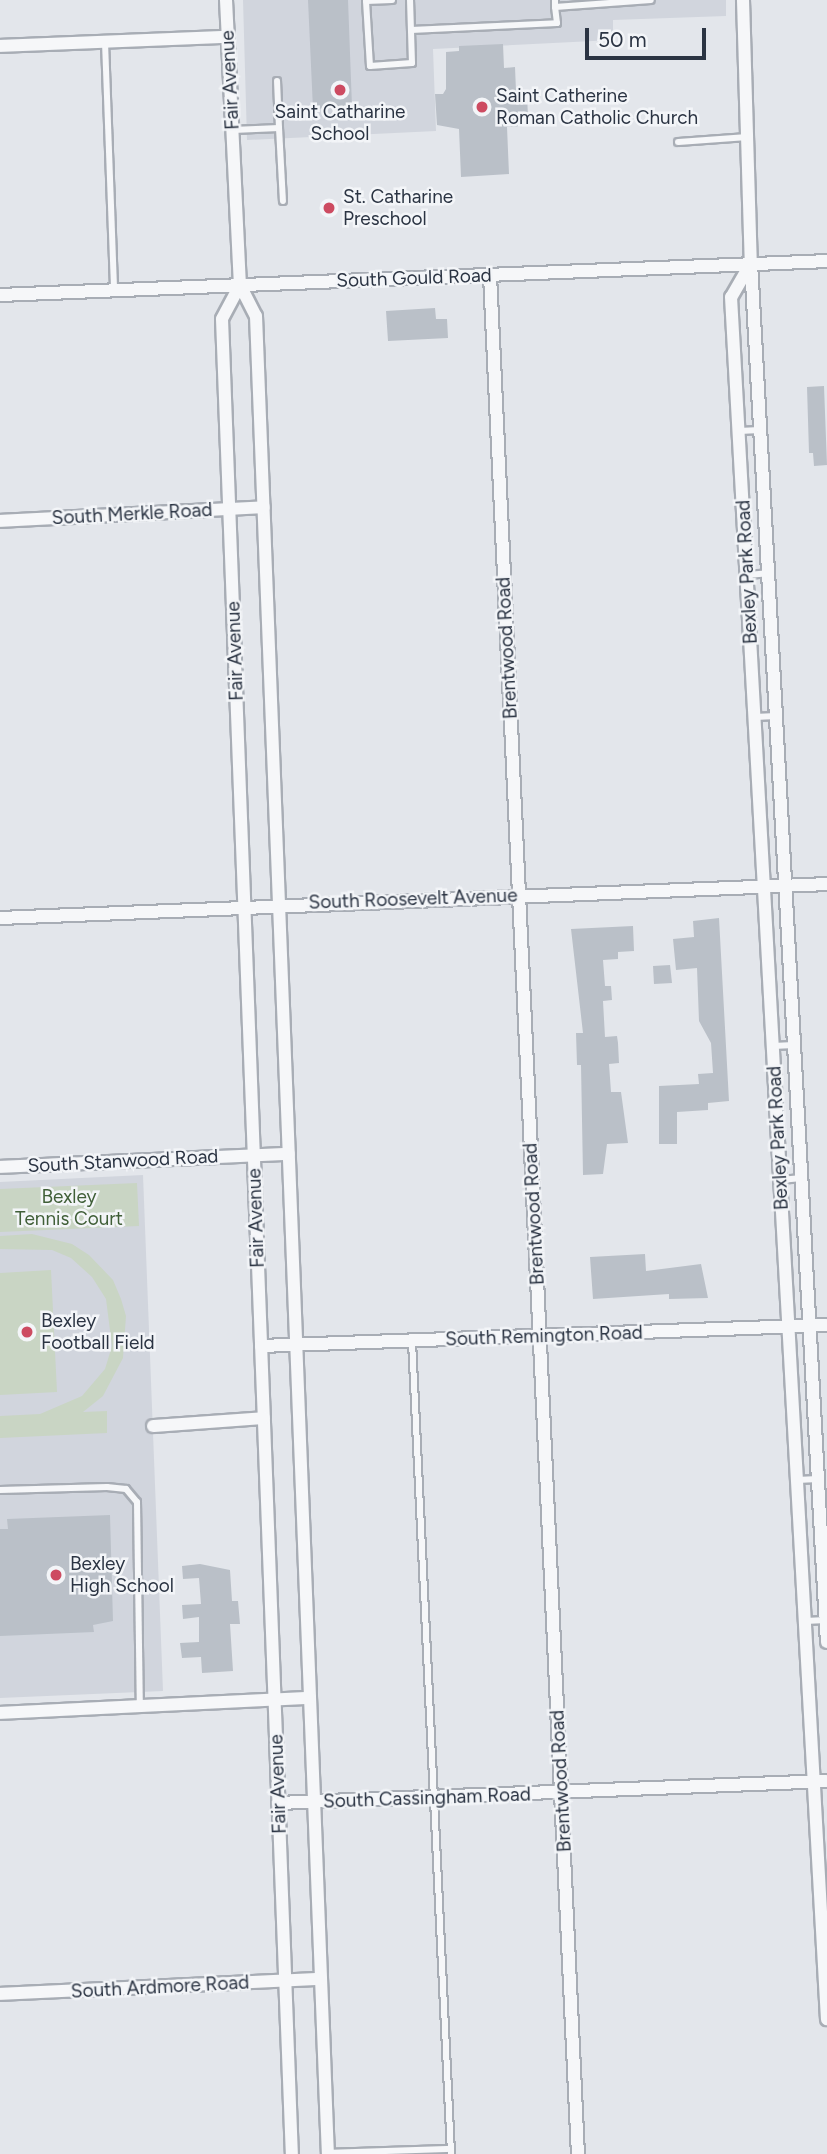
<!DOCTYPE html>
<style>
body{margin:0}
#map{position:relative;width:827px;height:2154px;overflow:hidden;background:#e3e6eb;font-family:Figtree,sans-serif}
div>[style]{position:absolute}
.built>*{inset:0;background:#d1d5dd}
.green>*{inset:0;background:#c9d5c4}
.building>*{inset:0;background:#bac0c8}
.roads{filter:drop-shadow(2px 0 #a8adb5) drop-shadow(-2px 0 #a8adb5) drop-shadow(0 2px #a8adb5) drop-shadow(0 -2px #a8adb5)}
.service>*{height:6px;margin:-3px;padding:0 3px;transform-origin:3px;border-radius:3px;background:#f6f7f9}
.minor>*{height:12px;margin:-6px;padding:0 6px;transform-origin:6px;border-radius:6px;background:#f6f7f9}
.dots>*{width:19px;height:19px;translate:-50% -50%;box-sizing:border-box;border:4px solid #f3f5f8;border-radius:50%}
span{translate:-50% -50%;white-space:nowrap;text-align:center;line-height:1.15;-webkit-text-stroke:5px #f3f5f8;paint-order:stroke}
.street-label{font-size:19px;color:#2b3443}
.poi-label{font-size:19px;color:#2b3443}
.left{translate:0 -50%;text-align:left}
.park-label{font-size:19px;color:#405f38}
.scale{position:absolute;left:585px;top:28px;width:121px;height:32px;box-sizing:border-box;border:4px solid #2b3443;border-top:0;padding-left:9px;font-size:21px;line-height:24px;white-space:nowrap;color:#2b3443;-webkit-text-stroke:5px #f3f5f8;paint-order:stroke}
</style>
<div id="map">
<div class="built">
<div style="clip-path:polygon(243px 0,726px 0,726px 16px,613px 20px,613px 40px,433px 49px,436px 131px,247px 140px)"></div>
<div style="clip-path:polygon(143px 1175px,163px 1691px,0 1698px,0 1182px)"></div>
</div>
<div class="green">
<div style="clip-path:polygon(137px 1183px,139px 1226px,0 1232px,0 1189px)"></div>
<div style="clip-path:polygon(32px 1234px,72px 1244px,89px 1255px,113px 1280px,121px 1299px,126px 1316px,123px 1358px,103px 1396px,83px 1412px,107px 1411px,107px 1433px,0 1438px,0 1416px,40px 1414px,82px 1396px,105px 1369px,112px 1346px,106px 1299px,92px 1277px,71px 1258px,52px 1250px,0 1249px,0 1236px)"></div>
<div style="clip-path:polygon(51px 1270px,57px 1392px,0 1395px,0 1273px)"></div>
</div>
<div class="building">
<div style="clip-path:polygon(308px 0,348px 0,352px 107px,313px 109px)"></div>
<div style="clip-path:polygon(503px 44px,504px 68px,515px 67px,516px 91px,527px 92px,528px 119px,523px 126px,507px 127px,509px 174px,461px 177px,459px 129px,437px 125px,435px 94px,443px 94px,446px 89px,446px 52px,459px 51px,459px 46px)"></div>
<div style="clip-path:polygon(435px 308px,436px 319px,447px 319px,448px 338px,388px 341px,386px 311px)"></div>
<div style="clip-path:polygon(824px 386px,827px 465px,814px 466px,813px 453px,809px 453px,807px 387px)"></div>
<div style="clip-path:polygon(719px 918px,729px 1101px,708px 1103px,708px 1110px,677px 1112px,677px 1144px,659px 1144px,659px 1086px,699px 1084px,698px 1074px,713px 1073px,711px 1043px,699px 1021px,697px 968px,676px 970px,673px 939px,694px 937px,693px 921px)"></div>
<div style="clip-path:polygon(633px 926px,634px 951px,618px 952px,618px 959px,603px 960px,605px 986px,611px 986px,612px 1000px,603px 1001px,605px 1037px,617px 1036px,618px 1043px,619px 1063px,609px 1064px,611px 1092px,621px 1092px,628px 1143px,607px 1144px,603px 1174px,583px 1175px,581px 1065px,577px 1065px,576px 1033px,583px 1033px,571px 929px)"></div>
<div style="clip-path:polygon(670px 965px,672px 983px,654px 984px,653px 966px)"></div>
<div style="clip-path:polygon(645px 1254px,646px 1271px,701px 1264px,708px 1298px,669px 1299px,669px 1294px,593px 1299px,590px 1257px)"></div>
<div style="clip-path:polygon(110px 1515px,113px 1621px,93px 1625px,94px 1632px,0 1636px,0 1529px,8px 1529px,7px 1519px)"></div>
<div style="clip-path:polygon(200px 1564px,230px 1570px,232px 1601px,238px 1601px,240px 1624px,230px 1624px,233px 1671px,202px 1673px,201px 1657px,182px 1658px,180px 1643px,199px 1642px,199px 1617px,183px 1619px,182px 1605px,201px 1604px,199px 1578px,183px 1579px,182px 1566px)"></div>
</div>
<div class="roads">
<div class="service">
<div style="left:392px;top:0;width:26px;rotate:178deg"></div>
<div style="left:366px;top:1px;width:65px;rotate:86.5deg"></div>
<div style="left:370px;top:66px;width:42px;rotate:-4.1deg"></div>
<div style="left:412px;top:63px;width:63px;rotate:-91.8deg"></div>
<div style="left:555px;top:0;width:7px;rotate:90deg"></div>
<div style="left:555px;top:7px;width:96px;rotate:-4.2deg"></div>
<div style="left:411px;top:30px;width:146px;rotate:-2.7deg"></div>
<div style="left:557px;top:23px;width:16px;rotate:-97deg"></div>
<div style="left:105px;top:42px;width:249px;rotate:87.9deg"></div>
<div style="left:279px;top:128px;width:73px;rotate:86.9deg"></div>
<div style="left:233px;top:130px;width:46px;rotate:-2.5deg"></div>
<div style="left:279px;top:128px;width:47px;rotate:-92.4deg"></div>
<div style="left:678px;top:142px;width:70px;rotate:-4.1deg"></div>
<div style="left:739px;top:431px;width:21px;rotate:-3deg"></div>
<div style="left:747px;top:575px;width:21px;rotate:-5deg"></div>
<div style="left:755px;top:717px;width:21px;rotate:-3deg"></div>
<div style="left:773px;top:1046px;width:21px;rotate:-3deg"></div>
<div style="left:780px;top:1180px;width:22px;rotate:-5deg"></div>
<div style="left:412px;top:1341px;width:814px;rotate:87.25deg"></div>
<div style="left:797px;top:1480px;width:21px;rotate:-3deg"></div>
<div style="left:0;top:1490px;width:107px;rotate:-1.6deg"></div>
<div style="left:107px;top:1487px;width:19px;rotate:6deg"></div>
<div style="left:126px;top:1489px;width:17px;rotate:50deg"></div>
<div style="left:137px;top:1502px;width:203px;rotate:89.2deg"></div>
<div style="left:805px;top:1621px;width:21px;rotate:-3deg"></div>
<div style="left:328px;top:2153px;width:123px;rotate:-1.9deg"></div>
</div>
<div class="minor">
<div style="left:226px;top:0;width:285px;rotate:87.2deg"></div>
<div style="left:240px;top:285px;width:35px;rotate:63deg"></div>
<div style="left:256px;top:316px;width:1839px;rotate:87.76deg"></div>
<div style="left:743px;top:0;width:263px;rotate:88.3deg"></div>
<div style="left:751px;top:263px;width:1381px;rotate:86.85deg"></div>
<div style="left:0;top:46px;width:228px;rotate:-2.3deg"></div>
<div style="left:751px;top:263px;width:39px;rotate:120deg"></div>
<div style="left:731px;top:297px;width:1725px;rotate:86.81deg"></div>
<div style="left:490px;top:275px;width:1881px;rotate:87.32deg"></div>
<div style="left:240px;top:285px;width:38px;rotate:118deg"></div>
<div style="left:222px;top:319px;width:1836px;rotate:87.82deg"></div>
<div style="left:0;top:295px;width:828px;rotate:-2.35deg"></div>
<div style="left:0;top:521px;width:264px;rotate:-3deg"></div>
<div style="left:0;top:918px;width:828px;rotate:-2.35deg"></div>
<div style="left:0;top:1167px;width:289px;rotate:-2.6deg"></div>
<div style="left:261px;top:1346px;width:566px;rotate:-2.12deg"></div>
<div style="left:153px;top:1426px;width:111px;rotate:-4.1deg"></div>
<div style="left:0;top:1713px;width:310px;rotate:-2.8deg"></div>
<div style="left:278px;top:1803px;width:549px;rotate:-2.29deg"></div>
<div style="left:0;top:1994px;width:321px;rotate:-2.7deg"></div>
</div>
</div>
<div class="dots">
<div style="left:340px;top:90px;background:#cd4b61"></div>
<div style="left:482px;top:107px;background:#cd4b61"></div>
<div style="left:329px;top:208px;background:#cd4b61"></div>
<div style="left:27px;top:1332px;background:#cd4b61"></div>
<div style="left:56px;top:1575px;background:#cd4b61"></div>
</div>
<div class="street-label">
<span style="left:230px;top:80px;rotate:-93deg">Fair Avenue</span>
<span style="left:414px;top:278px;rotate:-2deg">South Gould Road</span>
<span style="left:132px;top:514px;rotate:-3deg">South Merkle Road</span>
<span style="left:747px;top:572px;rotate:-93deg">Bexley Park Road</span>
<span style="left:507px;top:648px;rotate:-93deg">Brentwood Road</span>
<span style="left:235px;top:651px;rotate:-92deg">Fair Avenue</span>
<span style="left:413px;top:899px;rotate:-2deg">South Roosevelt Avenue</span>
<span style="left:778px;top:1138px;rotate:-93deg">Bexley Park Road</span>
<span style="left:123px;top:1161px;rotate:-3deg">South Stanwood Road</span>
<span style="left:534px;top:1214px;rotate:-93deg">Brentwood Road</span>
<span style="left:256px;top:1218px;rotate:-92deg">Fair Avenue</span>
<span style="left:544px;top:1336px;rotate:-2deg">South Remington Road</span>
<span style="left:561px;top:1781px;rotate:-93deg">Brentwood Road</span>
<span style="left:278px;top:1784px;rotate:-92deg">Fair Avenue</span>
<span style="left:427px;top:1798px;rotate:-2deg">South Cassingham Road</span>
<span style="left:160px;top:1987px;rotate:-3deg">South Ardmore Road</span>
</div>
<div class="poi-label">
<span class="left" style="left:496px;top:107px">Saint Catherine<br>Roman Catholic Church</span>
<span style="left:340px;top:123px">Saint Catharine<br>School</span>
<span class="left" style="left:343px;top:208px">St. Catharine<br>Preschool</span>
<span class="left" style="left:41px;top:1332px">Bexley<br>Football Field</span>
<span class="left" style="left:70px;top:1575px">Bexley<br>High School</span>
</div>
<div class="park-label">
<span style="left:69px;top:1208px">Bexley<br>Tennis Court</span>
</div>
<div class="scale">50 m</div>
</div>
